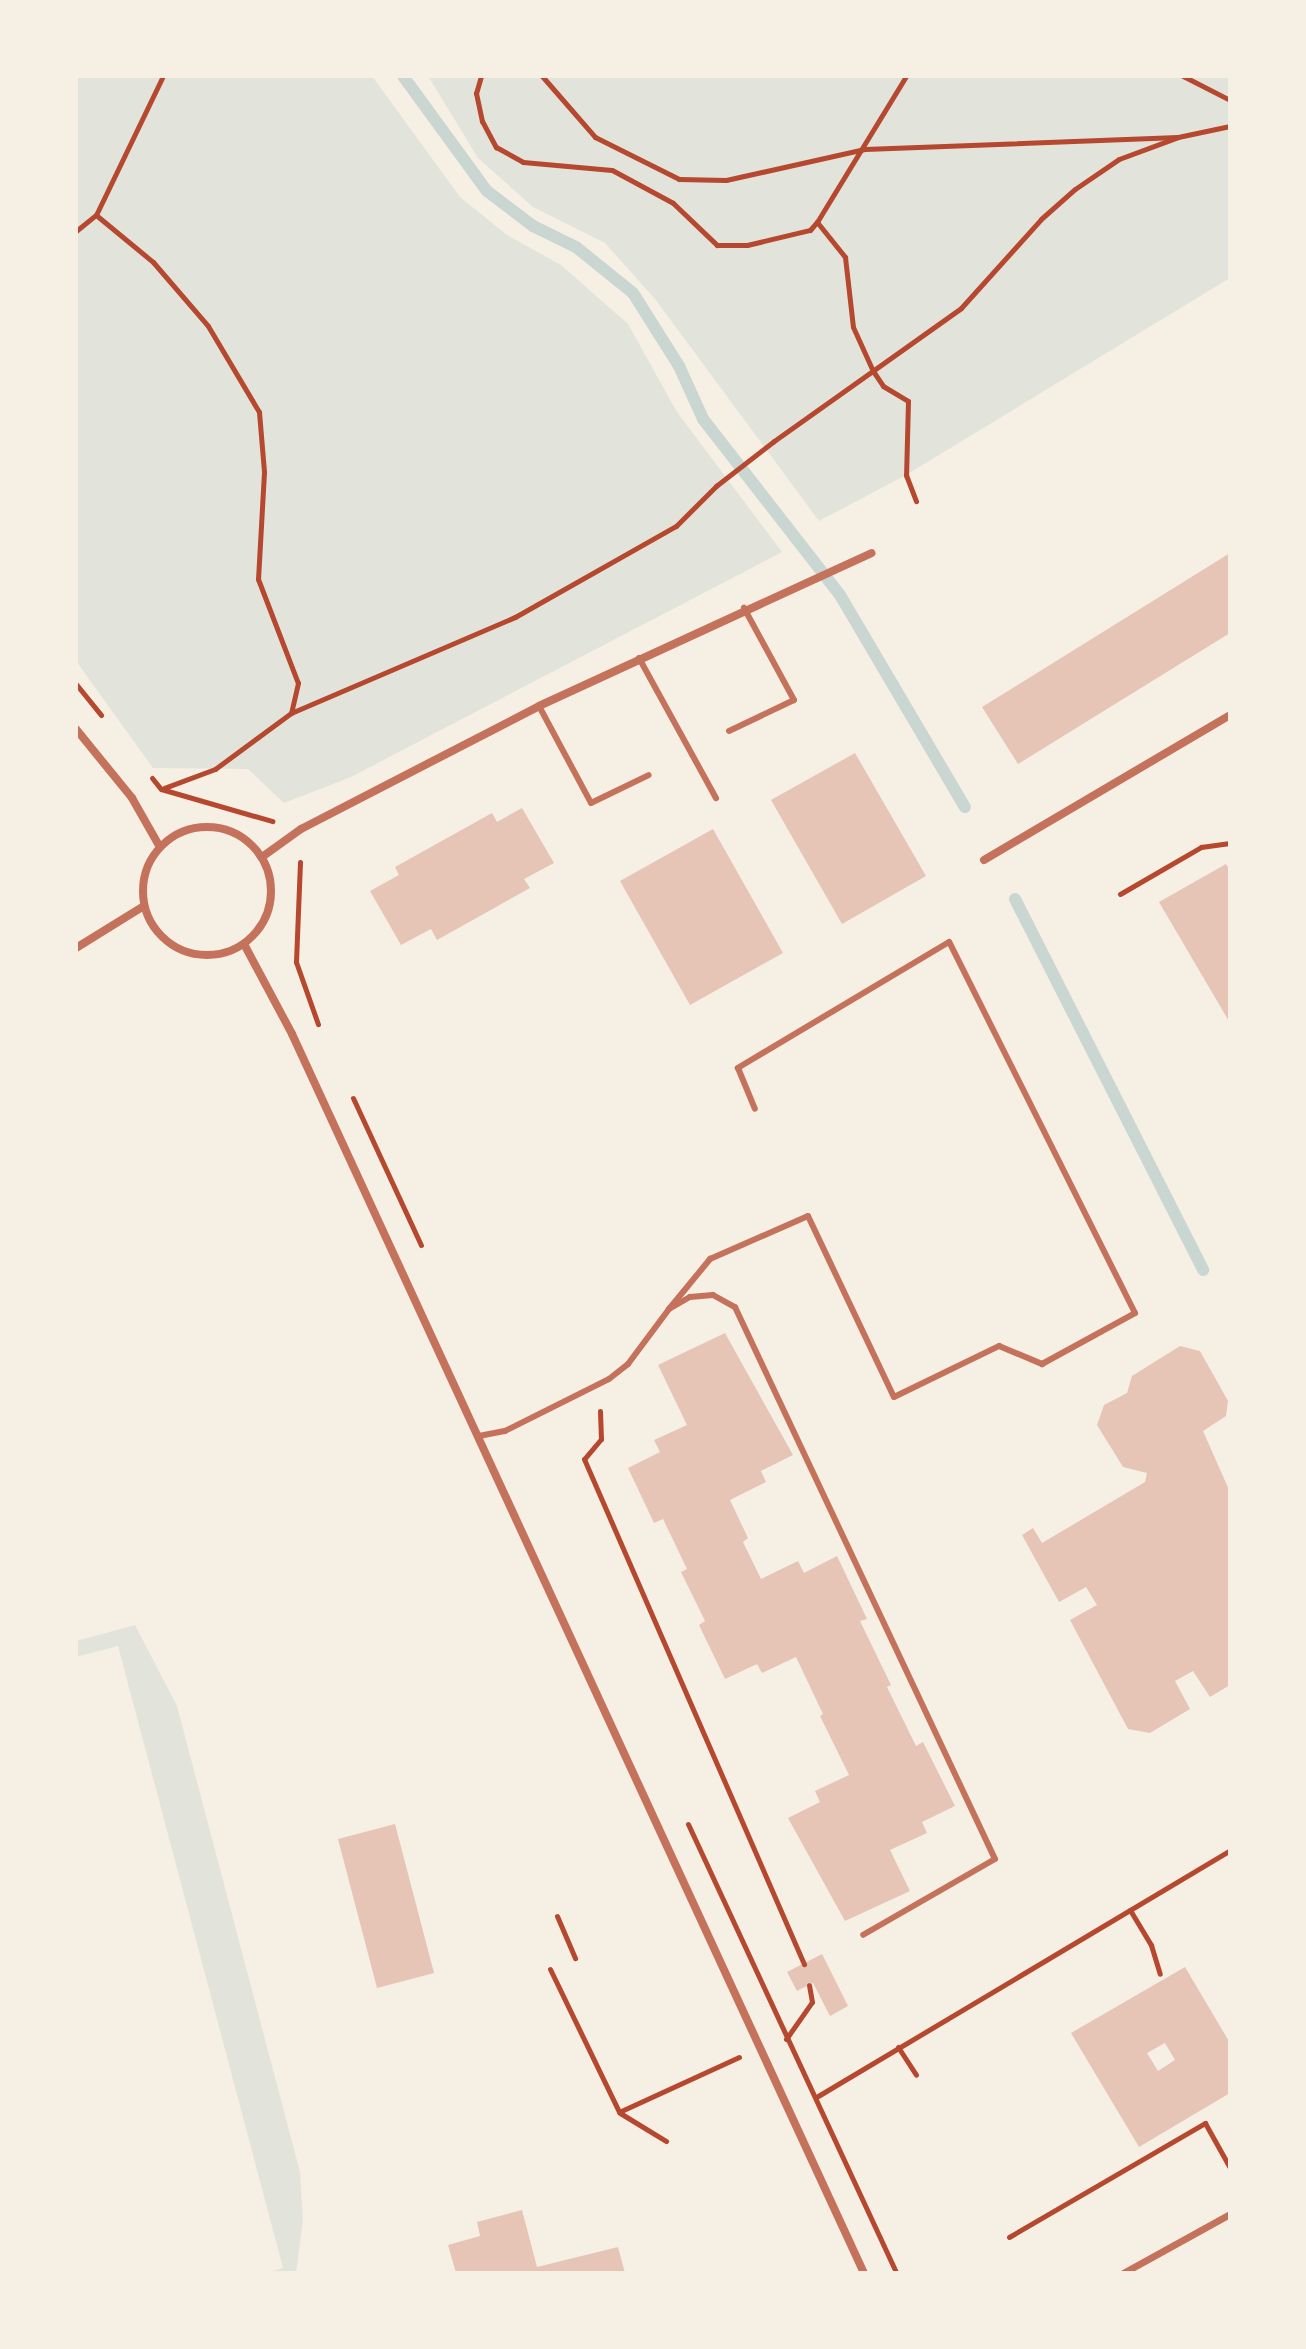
<!DOCTYPE html>
<style>
body{margin:0}
#map{position:relative;width:1306px;height:2349px;overflow:hidden;background:#f6efe4;font-family:"DejaVu Sans",sans-serif}
div>[style]{position:absolute}
.green>*{inset:0;background:#e2e4dc}
.stream>*{height:12px;margin:-6px;padding:0 6px;transform-origin:6px;border-radius:6px;background:#c9d6d2}
.building>*{inset:0;background:#e6c5b7}
.path>*{height:5px;margin:-2.5px;padding:0 2.5px;transform-origin:2.5px;border-radius:2.5px;background:#b5482f}
.service>*{height:6px;margin:-3px;padding:0 3px;transform-origin:3px;border-radius:3px;background:#c5725c}
.pedestrian>*{height:7px;margin:-3.5px;padding:0 3.5px;transform-origin:3.5px;border-radius:3.5px;background:#c5725c}
.minor>*{height:8px;margin:-4px;padding:0 4px;transform-origin:4px;border-radius:4px;background:#c5725c}
.minor>.ring{margin:-4px;padding:0;box-sizing:content-box;background:none;border:8px solid #c5725c;border-radius:50%}
span{translate:-50% -50%;white-space:nowrap;text-align:center;line-height:1.15;-webkit-text-stroke:6px #f6efe4;paint-order:stroke}
.frame{position:absolute;inset:0;border:78px solid #f6efe4;pointer-events:none}
</style>
<div id="map">
<div class="green">
<div style="clip-path:polygon(76px 76px,372px 76px,460px 197px,507px 235px,561px 265px,628px 324px,677px 412px,782px 552px,351px 777px,284px 803px,248px 769px,153px 768px,76px 661px)"></div>
<div style="clip-path:polygon(428px 76px,1230px 76px,1230px 278px,906px 475px,819px 521px,655px 299px,605px 243px,533px 207px,478px 158px)"></div>
<div style="clip-path:polygon(135px 1625px,177px 1706px,300px 2172px,303px 2220px,296px 2273px,267px 2273px,283px 2268px,118px 1646px,76px 1657px,76px 1641px)"></div>
</div>
<div class="stream">
<div style="left:403px;top:76px;width:142px;rotate:53.9deg"></div>
<div style="left:487px;top:191px;width:58px;rotate:37.3deg"></div>
<div style="left:533px;top:226px;width:48px;rotate:26deg"></div>
<div style="left:576px;top:247px;width:73px;rotate:38.9deg"></div>
<div style="left:633px;top:293px;width:86px;rotate:57.8deg"></div>
<div style="left:679px;top:366px;width:58px;rotate:65.6deg"></div>
<div style="left:703px;top:419px;width:223px;rotate:52.1deg"></div>
<div style="left:840px;top:595px;width:246px;rotate:59.5deg"></div>
<div style="left:1015px;top:899px;width:416px;rotate:63.1deg"></div>
</div>
<div class="building">
<div style="clip-path:polygon(1230px 553px,1230px 633px,1018px 764px,982px 707px)"></div>
<div style="clip-path:polygon(855px 753px,926px 876px,842px 924px,771px 800px)"></div>
<div style="clip-path:polygon(522px 808px,554px 863px,524px 879px,530px 888px,437px 940px,431px 929px,401px 945px,370px 891px,399px 875px,395px 867px,492px 813px,497px 822px)"></div>
<div style="clip-path:polygon(713px 829px,783px 953px,690px 1005px,620px 881px)"></div>
<div style="clip-path:polygon(1226px 864px,1230px 871px,1230px 1023px,1159px 902px)"></div>
<div style="clip-path:polygon(725px 1333px,793px 1455px,761px 1471px,766px 1482px,730px 1500px,748px 1538px,743px 1542px,761px 1579px,798px 1561px,804px 1573px,837px 1556px,867px 1619px,860px 1621px,891px 1685px,887px 1687px,916px 1746px,923px 1742px,955px 1806px,922px 1822px,927px 1833px,890px 1850px,910px 1891px,845px 1921px,788px 1818px,820px 1802px,815px 1791px,849px 1775px,820px 1716px,823px 1714px,796px 1657px,762px 1673px,757px 1664px,725px 1679px,699px 1625px,705px 1621px,681px 1572px,687px 1569px,663px 1519px,654px 1523px,628px 1468px,660px 1452px,654px 1440px,687px 1425px,658px 1365px)"></div>
<div style="clip-path:polygon(1180px 1346px,1200px 1351px,1228px 1401px,1226px 1416px,1203px 1431px,1230px 1492px,1230px 1685px,1210px 1697px,1193px 1671px,1175px 1681px,1190px 1709px,1150px 1733px,1128px 1729px,1070px 1620px,1097px 1605px,1086px 1587px,1059px 1602px,1022px 1535px,1033px 1528px,1042px 1543px,1145px 1482px,1147px 1473px,1123px 1467px,1097px 1425px,1104px 1405px,1127px 1393px,1132px 1376px)"></div>
<div style="clip-path:polygon(395px 1824px,434px 1973px,377px 1988px,338px 1839px)"></div>
<div style="clip-path:polygon(822px 1954px,848px 2006px,830px 2016px,813px 1983px,797px 1991px,787px 1972px)"></div>
<div style="clip-path:polygon(evenodd,1185px 1967px,1230px 2043px,1230px 2093px,1139px 2147px,1071px 2033px,1185px 1967px,1165px 2043px,1175px 2060px,1158px 2071px,1147px 2053px,1165px 2043px)"></div>
<div style="clip-path:polygon(522px 2210px,537px 2267px,618px 2247px,625px 2273px,456px 2273px,448px 2245px,480px 2236px,477px 2222px)"></div>
</div>
<div class="path">
<div style="left:481px;top:76px;width:18px;rotate:106deg"></div>
<div style="left:476px;top:93px;width:29px;rotate:78deg"></div>
<div style="left:482px;top:121px;width:30px;rotate:62deg"></div>
<div style="left:496px;top:147px;width:31px;rotate:29deg"></div>
<div style="left:523px;top:162px;width:89px;rotate:5.1deg"></div>
<div style="left:612px;top:170px;width:69px;rotate:28.4deg"></div>
<div style="left:673px;top:203px;width:61px;rotate:43.7deg"></div>
<div style="left:717px;top:245px;width:30px"></div>
<div style="left:747px;top:245px;width:65px;rotate:-13.4deg"></div>
<div style="left:810px;top:230px;width:11px;rotate:-49deg"></div>
<div style="left:817px;top:222px;width:45px;rotate:51.3deg"></div>
<div style="left:845px;top:257px;width:70px;rotate:83.5deg"></div>
<div style="left:853px;top:327px;width:48px;rotate:65.6deg"></div>
<div style="left:873px;top:371px;width:18px;rotate:56deg"></div>
<div style="left:883px;top:386px;width:29px;rotate:31deg"></div>
<div style="left:908px;top:401px;width:74px;rotate:91.5deg"></div>
<div style="left:906px;top:475px;width:28px;rotate:69deg"></div>
<div style="left:542px;top:76px;width:81px;rotate:49deg"></div>
<div style="left:595px;top:137px;width:94px;rotate:26.6deg"></div>
<div style="left:679px;top:179px;width:47px;rotate:1.2deg"></div>
<div style="left:726px;top:180px;width:142px;rotate:-12.6deg"></div>
<div style="left:865px;top:149px;width:313px;rotate:-2.2deg"></div>
<div style="left:1178px;top:137px;width:53px;rotate:-11.9deg"></div>
<div style="left:1183px;top:76px;width:53px;rotate:27.1deg"></div>
<div style="left:96px;top:215px;width:74px;rotate:39.5deg"></div>
<div style="left:153px;top:262px;width:84px;rotate:49.3deg"></div>
<div style="left:208px;top:326px;width:100px;rotate:59.3deg"></div>
<div style="left:259px;top:412px;width:60px;rotate:85.2deg"></div>
<div style="left:264px;top:472px;width:107px;rotate:93.2deg"></div>
<div style="left:258px;top:579px;width:111px;rotate:69deg"></div>
<div style="left:298px;top:683px;width:31px;rotate:103deg"></div>
<div style="left:291px;top:713px;width:94px;rotate:143.6deg"></div>
<div style="left:215px;top:769px;width:54px;rotate:159.6deg"></div>
<div style="left:817px;top:222px;width:171px;rotate:-58.6deg"></div>
<div style="left:76px;top:231px;width:26px;rotate:-39deg"></div>
<div style="left:96px;top:215px;width:154px;rotate:-64.3deg"></div>
<div style="left:76px;top:684px;width:40px;rotate:51deg"></div>
<div style="left:291px;top:713px;width:244px;rotate:-23.2deg"></div>
<div style="left:515px;top:617px;width:185px;rotate:-29.5deg"></div>
<div style="left:676px;top:526px;width:57px;rotate:-45deg"></div>
<div style="left:716px;top:486px;width:73px;rotate:-37.8deg"></div>
<div style="left:774px;top:441px;width:229px;rotate:-35.4deg"></div>
<div style="left:961px;top:308px;width:120px;rotate:-48deg"></div>
<div style="left:1041px;top:219px;width:45px;rotate:-41.4deg"></div>
<div style="left:1075px;top:189px;width:53px;rotate:-34.3deg"></div>
<div style="left:1119px;top:159px;width:63px;rotate:-20.4deg"></div>
<div style="left:152px;top:778px;width:14px;rotate:51deg"></div>
<div style="left:161px;top:789px;width:116px;rotate:16.1deg"></div>
<div style="left:300px;top:862px;width:100px;rotate:92.3deg"></div>
<div style="left:296px;top:962px;width:66px;rotate:70.5deg"></div>
<div style="left:1120px;top:894px;width:94px;rotate:-30.1deg"></div>
<div style="left:1201px;top:847px;width:29px;rotate:-8deg"></div>
<div style="left:353px;top:1098px;width:162px;rotate:65.2deg"></div>
<div style="left:600px;top:1411px;width:28px;rotate:88deg"></div>
<div style="left:601px;top:1439px;width:26px;rotate:130deg"></div>
<div style="left:584px;top:1459px;width:551px;rotate:66.46deg"></div>
<div style="left:688px;top:1824px;width:495px;rotate:65.1deg"></div>
<div style="left:1130px;top:1910px;width:41px;rotate:59deg"></div>
<div style="left:1151px;top:1945px;width:30px;rotate:73deg"></div>
<div style="left:557px;top:1916px;width:46px;rotate:66.8deg"></div>
<div style="left:550px;top:1969px;width:159px;rotate:64.2deg"></div>
<div style="left:619px;top:2112px;width:132px;rotate:-24.6deg"></div>
<div style="left:786px;top:2039px;width:45px;rotate:-54.9deg"></div>
<div style="left:812px;top:2002px;width:17px;rotate:-100deg"></div>
<div style="left:898px;top:2047px;width:33px;rotate:57deg"></div>
<div style="left:818px;top:2096px;width:480px;rotate:-30.8deg"></div>
<div style="left:620px;top:2113px;width:54px;rotate:31.3deg"></div>
<div style="left:1009px;top:2237px;width:227px;rotate:-30.2deg"></div>
<div style="left:1205px;top:2123px;width:51px;rotate:60.9deg"></div>
</div>
<div class="service">
<div style="left:639px;top:658px;width:160px;rotate:61.2deg"></div>
<div style="left:539px;top:706px;width:110px;rotate:61.8deg"></div>
<div style="left:591px;top:803px;width:64px;rotate:-25.8deg"></div>
<div style="left:729px;top:731px;width:72px;rotate:-25.5deg"></div>
<div style="left:794px;top:700px;width:105px;rotate:-118.5deg"></div>
<div style="left:669px;top:1309px;width:65px;rotate:-50.6deg"></div>
<div style="left:710px;top:1259px;width:107px;rotate:-23.7deg"></div>
<div style="left:808px;top:1216px;width:200px;rotate:64.6deg"></div>
<div style="left:894px;top:1397px;width:117px;rotate:-25.9deg"></div>
<div style="left:999px;top:1346px;width:47px;rotate:22.7deg"></div>
<div style="left:1042px;top:1364px;width:106px;rotate:-28.7deg"></div>
<div style="left:1135px;top:1313px;width:415px;rotate:-116.6deg"></div>
<div style="left:949px;top:942px;width:246px;rotate:149.2deg"></div>
<div style="left:738px;top:1068px;width:44px;rotate:67.5deg"></div>
<div style="left:479px;top:1436px;width:26px;rotate:-11deg"></div>
<div style="left:505px;top:1431px;width:116px;rotate:-26.6deg"></div>
<div style="left:609px;top:1379px;width:24px;rotate:-38deg"></div>
<div style="left:628px;top:1364px;width:69px;rotate:-53.3deg"></div>
<div style="left:669px;top:1309px;width:24px;rotate:-30deg"></div>
<div style="left:690px;top:1297px;width:23px;rotate:-5deg"></div>
<div style="left:713px;top:1295px;width:25px;rotate:29deg"></div>
<div style="left:735px;top:1307px;width:610px;rotate:64.78deg"></div>
<div style="left:995px;top:1859px;width:152px;rotate:150.1deg"></div>
</div>
<div class="pedestrian">
<div style="left:1123px;top:2273px;width:122px;rotate:-28.9deg"></div>
</div>
<div class="minor">
<div style="left:76px;top:729px;width:89px;rotate:50.9deg"></div>
<div style="left:132px;top:798px;width:56px;rotate:60.3deg"></div>
<div class="ring" style="left:143px;top:827px;width:120px;height:120px"></div>
<div style="left:262px;top:857px;width:48px;rotate:-35.7deg"></div>
<div style="left:301px;top:829px;width:268px;rotate:-27.3deg"></div>
<div style="left:539px;top:706px;width:366px;rotate:-24.7deg"></div>
<div style="left:984px;top:860px;width:286px;rotate:-30.5deg"></div>
<div style="left:244px;top:944px;width:102px;rotate:61.9deg"></div>
<div style="left:292px;top:1034px;width:1365px;rotate:65.22deg"></div>
<div style="left:76px;top:948px;width:80px;rotate:-31.7deg"></div>
</div>
<div class="frame"></div>
</div>
